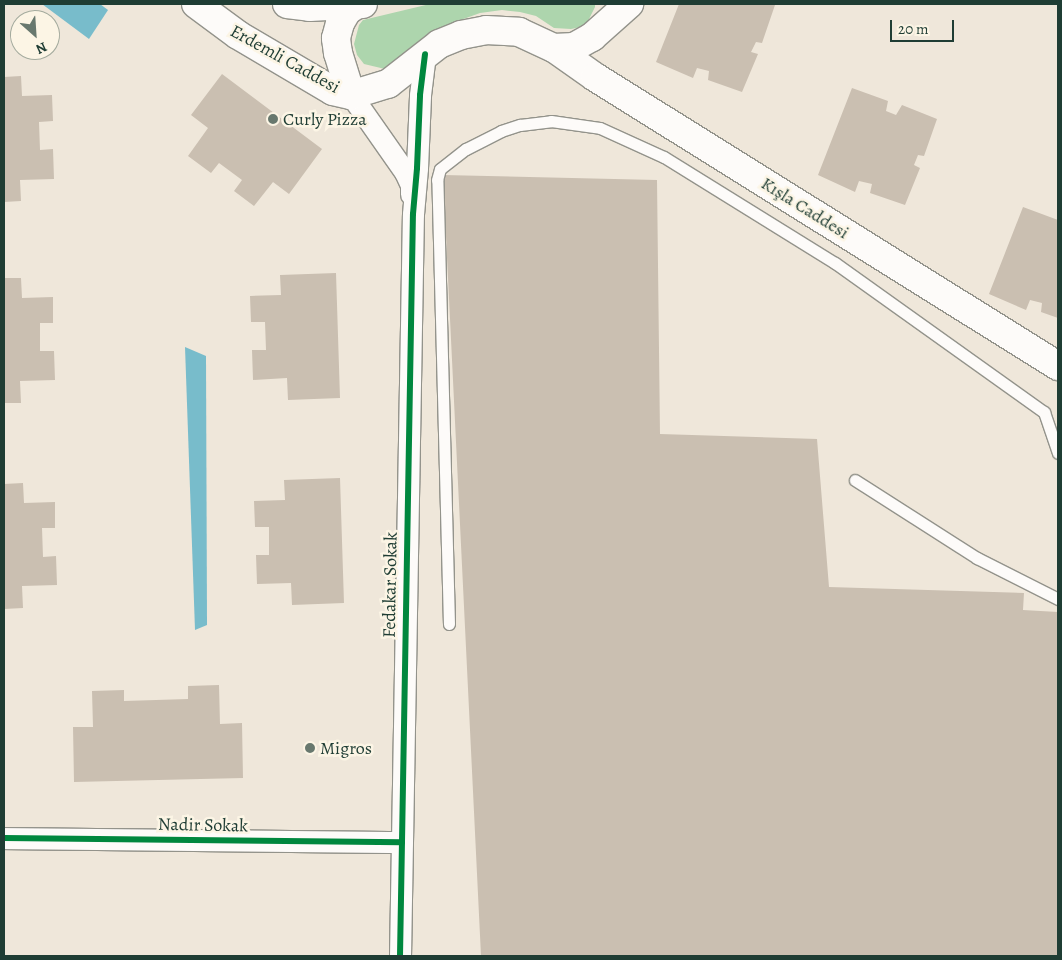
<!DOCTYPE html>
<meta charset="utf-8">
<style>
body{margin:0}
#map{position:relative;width:1062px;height:960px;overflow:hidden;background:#efe7da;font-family:Alegreya,serif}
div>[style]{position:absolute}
.green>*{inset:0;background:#add5ad}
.water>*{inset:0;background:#78bccb}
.building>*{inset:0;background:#cabfb1}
.roads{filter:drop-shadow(1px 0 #93938b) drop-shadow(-1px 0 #93938b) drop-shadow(0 1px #93938b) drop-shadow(0 -1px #93938b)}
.lane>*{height:11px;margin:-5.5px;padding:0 5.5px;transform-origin:5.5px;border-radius:5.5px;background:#fdfbf9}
.street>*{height:21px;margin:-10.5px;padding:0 10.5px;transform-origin:10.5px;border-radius:10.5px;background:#fdfbf9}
.secondary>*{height:28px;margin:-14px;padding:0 14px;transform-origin:14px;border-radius:14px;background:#fdfbf9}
.cycleway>*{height:6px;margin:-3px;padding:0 3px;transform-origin:3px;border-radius:3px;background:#00873e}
.dots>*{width:14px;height:14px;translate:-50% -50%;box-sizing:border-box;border:2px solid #fcf5e5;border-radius:50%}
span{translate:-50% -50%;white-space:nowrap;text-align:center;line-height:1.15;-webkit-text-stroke:5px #fcf5e5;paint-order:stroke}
.street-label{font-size:18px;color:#1f3d34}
.poi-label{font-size:18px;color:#1f3d34}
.left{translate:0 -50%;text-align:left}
.frame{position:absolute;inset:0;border:5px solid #1f3d34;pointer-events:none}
.north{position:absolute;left:10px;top:10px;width:50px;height:50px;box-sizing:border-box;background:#fcf5e5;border:1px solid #a4ab9e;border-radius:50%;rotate:154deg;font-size:14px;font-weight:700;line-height:20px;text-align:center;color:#1f3d34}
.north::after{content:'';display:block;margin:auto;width:18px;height:22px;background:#68786e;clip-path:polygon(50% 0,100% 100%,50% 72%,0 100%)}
.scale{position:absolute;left:890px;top:20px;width:64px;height:22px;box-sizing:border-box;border:2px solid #1f3d34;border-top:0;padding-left:6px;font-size:15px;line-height:18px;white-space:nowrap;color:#1f3d34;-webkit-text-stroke:4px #fcf5e5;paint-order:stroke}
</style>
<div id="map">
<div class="green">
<div style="clip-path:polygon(430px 4px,595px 4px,595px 7px,588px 21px,581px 27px,571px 29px,554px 28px,536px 16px,520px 12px,502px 10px,480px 13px,444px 26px,385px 69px,364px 64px,357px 55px,354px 44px,359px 25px,363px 20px)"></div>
</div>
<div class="water">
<div style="clip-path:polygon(42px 4px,100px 4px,108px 10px,89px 39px)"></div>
<div style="clip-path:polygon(185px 347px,206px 356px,207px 625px,195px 630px)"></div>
</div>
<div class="building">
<div style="clip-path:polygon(679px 4px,775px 5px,762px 43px,756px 42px,751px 52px,758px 54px,742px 92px,708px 80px,709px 71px,697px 68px,693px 78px,656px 62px)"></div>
<div style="clip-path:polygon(222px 74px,322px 149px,289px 194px,273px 182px,254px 206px,234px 191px,242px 180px,219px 163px,211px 173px,188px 156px,208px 128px,191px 115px)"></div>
<div style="clip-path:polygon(21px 76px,22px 96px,52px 95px,53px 121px,39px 122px,40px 150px,53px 149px,54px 179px,20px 180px,21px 201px,4px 202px,4px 77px)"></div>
<div style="clip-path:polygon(852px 88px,888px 101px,886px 111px,896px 115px,902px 105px,937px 119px,924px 156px,918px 155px,914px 165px,920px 168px,905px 205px,870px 193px,872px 184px,859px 181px,855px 192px,818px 175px)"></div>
<div style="clip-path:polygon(443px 175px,657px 180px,660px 434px,817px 439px,829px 587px,1024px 593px,1023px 610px,1058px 612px,1058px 956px,481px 956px)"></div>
<div style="clip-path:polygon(1023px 207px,1058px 220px,1058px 318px,1041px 312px,1042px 303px,1030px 300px,1026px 310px,989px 294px)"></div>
<div style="clip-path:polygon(336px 273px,340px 398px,288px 400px,287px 378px,253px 380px,252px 350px,266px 350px,265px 322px,251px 322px,250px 296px,281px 295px,280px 275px)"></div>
<div style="clip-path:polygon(4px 278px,21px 278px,22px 298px,53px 297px,53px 323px,40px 323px,40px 351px,54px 351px,55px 380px,20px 381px,21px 403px,4px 403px)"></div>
<div style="clip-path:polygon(340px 478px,344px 603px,292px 605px,291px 583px,257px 584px,256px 555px,269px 555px,269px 527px,255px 527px,254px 501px,285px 500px,284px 480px)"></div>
<div style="clip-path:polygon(23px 483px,24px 503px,55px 502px,55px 528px,42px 528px,43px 557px,56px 556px,57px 585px,22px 586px,23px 608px,4px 609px,4px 484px)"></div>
<div style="clip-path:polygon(219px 685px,220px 724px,242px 723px,243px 778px,74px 782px,73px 727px,93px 727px,92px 691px,124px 690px,124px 701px,188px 699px,188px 686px)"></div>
</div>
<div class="roads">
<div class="lane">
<div style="left:855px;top:480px;width:145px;rotate:32.6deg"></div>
<div style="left:977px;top:558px;width:91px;rotate:26.8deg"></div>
<div style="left:449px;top:624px;width:444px;rotate:-91.5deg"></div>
<div style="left:437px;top:180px;width:11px;rotate:-75deg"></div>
<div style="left:440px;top:169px;width:33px;rotate:-38deg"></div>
<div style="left:466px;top:149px;width:39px;rotate:-27deg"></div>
<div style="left:501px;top:131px;width:20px;rotate:-18deg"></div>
<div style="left:520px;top:125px;width:31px;rotate:-7deg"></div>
<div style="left:551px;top:121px;width:49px;rotate:8.1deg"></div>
<div style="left:600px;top:128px;width:70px;rotate:24.4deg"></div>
<div style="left:664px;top:157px;width:201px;rotate:31.8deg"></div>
<div style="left:835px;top:263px;width:257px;rotate:35.5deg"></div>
<div style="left:1044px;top:412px;width:43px;rotate:71.1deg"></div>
</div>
<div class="street">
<div style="left:351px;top:95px;width:94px;rotate:55deg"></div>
<div style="left:405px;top:172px;width:14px;rotate:65deg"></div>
<div style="left:411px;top:185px;width:9px;rotate:90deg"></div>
<div style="left:4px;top:838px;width:398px;rotate:0.6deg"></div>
<div style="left:400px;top:956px;width:742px;rotate:-89deg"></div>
<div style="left:413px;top:214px;width:46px;rotate:-85deg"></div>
<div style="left:417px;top:168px;width:73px;rotate:-87.6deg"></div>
<div style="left:420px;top:95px;width:41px;rotate:-83deg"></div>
</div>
<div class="secondary">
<div style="left:196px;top:4px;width:52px;rotate:36.4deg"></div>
<div style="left:238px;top:35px;width:110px;rotate:30.5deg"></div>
<div style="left:333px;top:91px;width:18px;rotate:13deg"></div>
<div style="left:351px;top:95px;width:39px;rotate:-17deg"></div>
<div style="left:388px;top:84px;width:65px;rotate:-38.1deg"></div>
<div style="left:439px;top:44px;width:24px;rotate:-22deg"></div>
<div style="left:461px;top:35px;width:25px;rotate:-11deg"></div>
<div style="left:486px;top:30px;width:33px;rotate:3deg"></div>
<div style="left:519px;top:32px;width:38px;rotate:25deg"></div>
<div style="left:554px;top:48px;width:20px;rotate:-3deg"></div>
<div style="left:574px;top:47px;width:21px;rotate:-29deg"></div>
<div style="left:592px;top:37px;width:50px;rotate:-41.7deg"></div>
<div style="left:287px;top:4px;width:23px;rotate:7deg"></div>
<div style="left:310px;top:7px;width:53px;rotate:-3.2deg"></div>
<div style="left:554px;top:48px;width:50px;rotate:35.3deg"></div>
<div style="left:595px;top:77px;width:546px;rotate:31.97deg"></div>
<div style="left:351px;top:95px;width:44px;rotate:-107.2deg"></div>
<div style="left:338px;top:53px;width:15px;rotate:-98deg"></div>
<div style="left:336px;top:38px;width:16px;rotate:-75deg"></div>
<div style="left:340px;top:23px;width:14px;rotate:-60deg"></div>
<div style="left:347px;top:11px;width:11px;rotate:-34deg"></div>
</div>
</div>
<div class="cycleway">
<div style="left:4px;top:838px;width:398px;rotate:0.6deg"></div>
<div style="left:400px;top:956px;width:742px;rotate:-89deg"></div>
<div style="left:413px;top:214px;width:46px;rotate:-85deg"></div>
<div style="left:417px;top:168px;width:73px;rotate:-87.6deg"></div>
<div style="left:420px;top:95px;width:41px;rotate:-83deg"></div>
</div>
<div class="dots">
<div style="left:273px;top:119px;background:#68786e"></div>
<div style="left:310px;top:748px;background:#68786e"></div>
</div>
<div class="street-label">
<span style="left:285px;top:59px;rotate:29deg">Erdemli Caddesi</span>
<span style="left:805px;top:208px;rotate:32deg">Kışla Caddesi</span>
<span style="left:390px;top:585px;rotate:-89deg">Fedakar Sokak</span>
<span style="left:203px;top:825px;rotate:1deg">Nadir Sokak</span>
</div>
<div class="poi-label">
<span class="left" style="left:283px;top:119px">Curly Pizza</span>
<span class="left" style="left:320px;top:748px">Migros</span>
</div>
<div class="frame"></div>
<div class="north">N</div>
<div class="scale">20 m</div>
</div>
